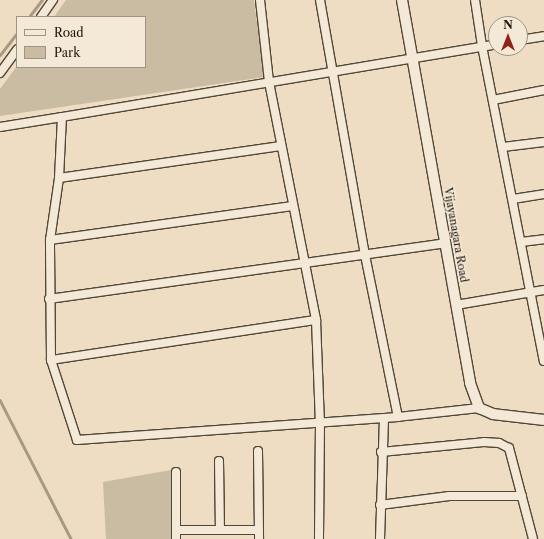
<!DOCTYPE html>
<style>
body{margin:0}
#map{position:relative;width:544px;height:539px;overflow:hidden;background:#eeddc2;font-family:"Libre Caslon Text",serif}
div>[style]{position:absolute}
.green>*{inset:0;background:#cabba3}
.stream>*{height:2.5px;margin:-1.25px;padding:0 1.25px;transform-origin:1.25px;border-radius:1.25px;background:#a79984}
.roads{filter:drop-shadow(1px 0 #514739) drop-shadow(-1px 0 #514739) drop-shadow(0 1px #514739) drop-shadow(0 -1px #514739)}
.minor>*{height:8px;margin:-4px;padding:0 4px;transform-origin:4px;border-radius:4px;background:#f4e9d7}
.tertiary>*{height:10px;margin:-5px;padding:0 5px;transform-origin:5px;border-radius:5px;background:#f4e9d7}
span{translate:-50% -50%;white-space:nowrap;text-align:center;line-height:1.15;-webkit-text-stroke:3px #f4e9d7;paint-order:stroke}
.street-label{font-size:11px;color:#1d150b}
.legend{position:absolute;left:16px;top:16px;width:130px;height:52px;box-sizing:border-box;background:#f4e9d7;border:1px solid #9e9485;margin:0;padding:5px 7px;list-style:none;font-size:12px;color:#1d150b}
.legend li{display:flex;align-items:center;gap:8px;height:20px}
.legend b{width:20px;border:1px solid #9e9485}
.north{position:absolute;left:488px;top:16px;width:40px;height:40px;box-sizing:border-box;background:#f4e9d7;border:1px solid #9e9485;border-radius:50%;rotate:0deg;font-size:11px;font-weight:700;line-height:16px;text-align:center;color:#1d150b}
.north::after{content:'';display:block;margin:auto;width:14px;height:18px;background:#8f2418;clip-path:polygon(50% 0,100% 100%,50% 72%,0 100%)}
</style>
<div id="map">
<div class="green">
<div style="clip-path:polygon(66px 0,254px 0,264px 77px,0 116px,0 89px,17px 66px,145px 67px,145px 17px,54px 17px)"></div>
<div style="clip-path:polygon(171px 470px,171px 539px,106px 539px,103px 482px)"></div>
</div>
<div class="stream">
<div style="left:29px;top:17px;width:21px;rotate:-53deg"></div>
<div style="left:0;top:55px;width:28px;rotate:-52deg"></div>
<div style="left:0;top:400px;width:156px;rotate:62.9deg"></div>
</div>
<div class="roads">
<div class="minor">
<div style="left:260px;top:0;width:82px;rotate:83.7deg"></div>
<div style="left:269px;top:82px;width:243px;rotate:78.8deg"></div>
<div style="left:316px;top:320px;width:102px;rotate:87.8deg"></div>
<div style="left:320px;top:422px;width:117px;rotate:90.5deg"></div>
<div style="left:320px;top:0;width:259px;rotate:80deg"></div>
<div style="left:365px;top:255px;width:165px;rotate:78.5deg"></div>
<div style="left:475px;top:0;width:47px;rotate:81.3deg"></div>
<div style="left:482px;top:46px;width:321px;rotate:78.9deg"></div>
<div style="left:41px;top:17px;width:21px;rotate:-55deg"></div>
<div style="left:520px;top:40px;width:24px;rotate:-9deg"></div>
<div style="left:0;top:73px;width:29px;rotate:-54deg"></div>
<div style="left:493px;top:100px;width:52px;rotate:-11.1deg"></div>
<div style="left:0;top:127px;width:63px;rotate:-9.2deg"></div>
<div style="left:503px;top:147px;width:41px;rotate:-7deg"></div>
<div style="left:59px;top:178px;width:224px;rotate:-8.2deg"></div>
<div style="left:513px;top:199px;width:31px;rotate:-9deg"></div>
<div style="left:50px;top:240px;width:243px;rotate:-8deg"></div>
<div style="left:521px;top:242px;width:23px;rotate:-7deg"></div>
<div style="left:49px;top:299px;width:400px;rotate:-8deg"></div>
<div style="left:456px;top:305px;width:89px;rotate:-9.7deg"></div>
<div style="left:51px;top:360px;width:268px;rotate:-8.6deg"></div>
<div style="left:479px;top:408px;width:81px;rotate:173.7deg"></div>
<div style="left:398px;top:417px;width:322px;rotate:175.9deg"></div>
<div style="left:77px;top:440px;width:84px;rotate:-108deg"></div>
<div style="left:51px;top:360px;width:120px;rotate:-90.5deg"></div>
<div style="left:50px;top:240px;width:63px;rotate:-81.7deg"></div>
<div style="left:59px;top:178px;width:61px;rotate:-87.2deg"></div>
<div style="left:62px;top:117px;width:440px;rotate:-9.5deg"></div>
<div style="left:258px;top:451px;width:88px;rotate:89.3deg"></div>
<div style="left:381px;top:452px;width:103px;rotate:-5.5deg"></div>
<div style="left:484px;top:442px;width:15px;rotate:4deg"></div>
<div style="left:499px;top:443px;width:11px;rotate:27deg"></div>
<div style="left:509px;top:448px;width:94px;rotate:75.2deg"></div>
<div style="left:219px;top:461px;width:68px;rotate:89.2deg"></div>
<div style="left:176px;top:472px;width:67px;rotate:90deg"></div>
<div style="left:380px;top:505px;width:70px;rotate:-7.4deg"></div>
<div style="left:449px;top:496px;width:73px"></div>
<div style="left:176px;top:530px;width:83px"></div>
<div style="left:380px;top:539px;width:121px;rotate:-88.1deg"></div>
</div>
<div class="tertiary">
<div style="left:402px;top:0;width:389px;rotate:79.9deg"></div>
<div style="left:470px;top:383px;width:27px;rotate:70deg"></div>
<div style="left:479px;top:408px;width:15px;rotate:23deg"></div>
<div style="left:493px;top:414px;width:51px;rotate:6.7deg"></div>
</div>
</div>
<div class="street-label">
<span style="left:456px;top:235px;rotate:80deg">Vijayanagara Road</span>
</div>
<ul class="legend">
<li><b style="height:5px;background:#f4e9d7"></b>Road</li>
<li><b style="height:11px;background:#cabba3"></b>Park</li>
</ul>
<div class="north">N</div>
</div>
